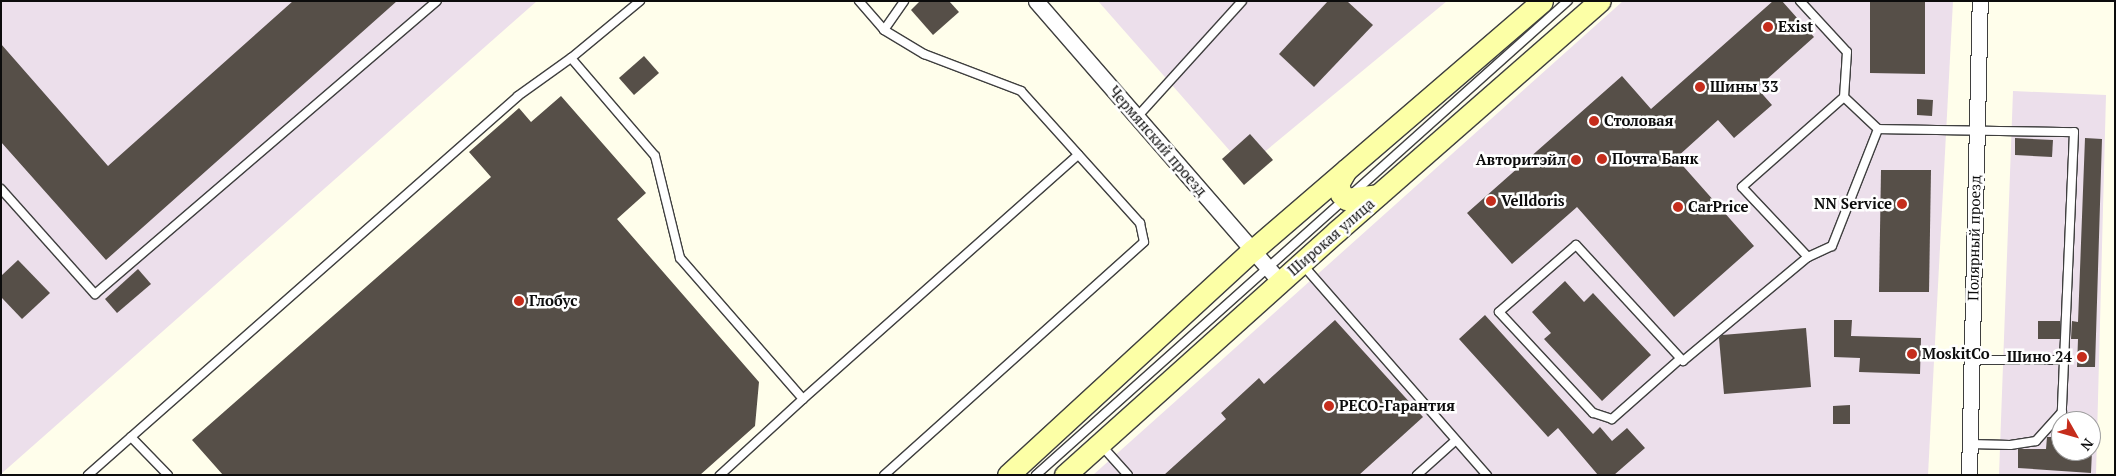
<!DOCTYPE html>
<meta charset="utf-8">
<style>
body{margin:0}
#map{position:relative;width:2116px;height:476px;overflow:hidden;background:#fffeeb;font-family:"PT Serif",serif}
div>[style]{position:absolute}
.industrial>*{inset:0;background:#ecdfeb}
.building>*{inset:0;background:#564f48}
.roads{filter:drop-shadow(1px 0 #3f3f3f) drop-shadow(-1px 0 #3f3f3f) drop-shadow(0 1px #3f3f3f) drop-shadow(0 -1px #3f3f3f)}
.service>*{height:8px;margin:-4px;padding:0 4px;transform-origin:4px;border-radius:4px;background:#fff}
.minor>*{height:15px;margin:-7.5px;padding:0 7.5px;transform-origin:7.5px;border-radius:7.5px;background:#fff}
.secondary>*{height:21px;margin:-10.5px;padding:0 10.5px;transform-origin:10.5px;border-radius:10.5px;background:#fcffa6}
.dots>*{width:14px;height:14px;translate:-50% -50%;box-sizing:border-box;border:2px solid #fff;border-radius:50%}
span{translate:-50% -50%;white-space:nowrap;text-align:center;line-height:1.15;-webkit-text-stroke:5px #fff;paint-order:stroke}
.poi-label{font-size:15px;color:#0c0c0c;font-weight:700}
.left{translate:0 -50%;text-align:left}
.right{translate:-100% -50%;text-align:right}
.street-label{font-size:15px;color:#0c0c0c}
.frame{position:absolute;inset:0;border:2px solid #0c0c0c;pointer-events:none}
.north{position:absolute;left:2051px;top:411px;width:50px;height:50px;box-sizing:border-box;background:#fff;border:1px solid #9e9e9e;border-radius:50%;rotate:128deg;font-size:14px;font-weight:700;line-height:20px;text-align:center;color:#0c0c0c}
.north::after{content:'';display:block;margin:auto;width:18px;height:22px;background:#c52d1c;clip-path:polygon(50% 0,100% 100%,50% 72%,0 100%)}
</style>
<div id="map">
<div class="industrial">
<div style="clip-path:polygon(1px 1px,537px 1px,1px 474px)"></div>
<div style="clip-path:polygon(1098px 1px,1447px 1px,1245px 168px)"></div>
<div style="clip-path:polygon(1623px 1px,1953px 1px,1928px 475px,1093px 475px)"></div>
<div style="clip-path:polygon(evenodd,2013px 91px,2106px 95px,2096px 475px,1999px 475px,2013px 91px,2061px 421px,2091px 421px,2091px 451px,2061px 451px,2061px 421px)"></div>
</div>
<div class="building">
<div style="clip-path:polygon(293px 1px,397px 1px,106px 260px,1px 142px,1px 44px,108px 166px)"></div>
<div style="clip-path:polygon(920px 1px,949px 1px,959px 12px,933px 35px,911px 10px)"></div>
<div style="clip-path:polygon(1328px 1px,1347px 1px,1373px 25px,1314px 87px,1279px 54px)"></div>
<div style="clip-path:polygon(1773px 1px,1782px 1px,1814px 37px,1757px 88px,1772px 105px,1734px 138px,1718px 120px,1676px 158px,1754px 246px,1674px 317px,1577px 207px,1512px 264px,1467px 213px,1622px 76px,1651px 109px)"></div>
<div style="clip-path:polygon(1870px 1px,1925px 1px,1925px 74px,1870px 73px)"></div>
<div style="clip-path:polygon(644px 56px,659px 73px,634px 95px,619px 78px)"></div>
<div style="clip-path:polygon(561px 96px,646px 193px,617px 219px,759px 382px,755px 426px,700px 475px,223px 475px,192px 440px,491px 177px,469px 152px,519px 108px,531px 122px)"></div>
<div style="clip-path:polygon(1917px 99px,1933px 100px,1932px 116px,1917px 115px)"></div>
<div style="clip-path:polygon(1250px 134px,1273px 160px,1244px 185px,1222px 159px)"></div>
<div style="clip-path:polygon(2015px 138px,2053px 140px,2052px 157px,2015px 155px)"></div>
<div style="clip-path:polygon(2085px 138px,2102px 139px,2095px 367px,2077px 367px,2078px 339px,2071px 339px,2072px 321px,2078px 322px)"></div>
<div style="clip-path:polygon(1881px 170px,1931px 170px,1929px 292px,1879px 292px)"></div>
<div style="clip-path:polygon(18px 260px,50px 293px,22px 319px,1px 297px,1px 276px)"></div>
<div style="clip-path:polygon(138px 269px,151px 284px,117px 313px,105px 299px)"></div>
<div style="clip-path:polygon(1565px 281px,1584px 302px,1593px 293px,1651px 355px,1602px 401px,1544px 339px,1551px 333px,1532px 312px)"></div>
<div style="clip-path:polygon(1485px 315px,1593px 434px,1600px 427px,1612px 441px,1627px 428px,1645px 448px,1614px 475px,1598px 475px,1558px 428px,1548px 437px,1459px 339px)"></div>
<div style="clip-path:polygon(1335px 320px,1423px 417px,1359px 475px,1164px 475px,1226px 419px,1221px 413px,1259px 378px,1264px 384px)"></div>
<div style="clip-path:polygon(1834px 320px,1852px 320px,1851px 336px,1921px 338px,1920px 374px,1859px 372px,1860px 358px,1834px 357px)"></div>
<div style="clip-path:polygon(2038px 321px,2060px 321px,2060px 339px,2038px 339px)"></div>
<div style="clip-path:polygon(1806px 328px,1811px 387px,1724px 394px,1719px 338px,1722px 335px)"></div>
<div style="clip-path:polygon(1850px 405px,1850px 424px,1833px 424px,1833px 406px)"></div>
<div style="clip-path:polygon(2047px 437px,2061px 437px,2061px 451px,2092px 451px,2091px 473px,2018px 468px,2018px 449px,2046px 449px)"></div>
</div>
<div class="roads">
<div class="service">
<div style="left:640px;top:1px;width:89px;rotate:140.4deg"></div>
<div style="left:571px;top:58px;width:129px;rotate:49.4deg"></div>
<div style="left:655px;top:156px;width:105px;rotate:76.2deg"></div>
<div style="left:680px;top:258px;width:187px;rotate:48.9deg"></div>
<div style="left:803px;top:399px;width:113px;rotate:137.5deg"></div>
<div style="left:859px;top:1px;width:38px;rotate:49deg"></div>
<div style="left:884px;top:30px;width:47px;rotate:31deg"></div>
<div style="left:924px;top:54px;width:104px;rotate:20.9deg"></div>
<div style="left:1021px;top:91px;width:178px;rotate:48deg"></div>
<div style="left:1140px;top:223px;width:19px;rotate:78deg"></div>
<div style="left:1144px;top:242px;width:349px;rotate:138.1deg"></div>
<div style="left:1800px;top:1px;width:69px;rotate:47.3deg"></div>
<div style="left:1847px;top:52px;width:45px;rotate:93.8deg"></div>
<div style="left:884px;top:30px;width:35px;rotate:-55deg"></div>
<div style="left:1137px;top:117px;width:156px;rotate:-47.8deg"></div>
<div style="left:1px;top:189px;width:141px;rotate:48.2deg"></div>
<div style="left:95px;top:294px;width:450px;rotate:-40.6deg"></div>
<div style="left:1353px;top:193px;width:288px;rotate:-41.8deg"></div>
<div style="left:1808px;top:257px;width:96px;rotate:-133.3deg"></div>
<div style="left:1742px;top:187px;width:136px;rotate:-41.4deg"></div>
<div style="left:1844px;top:97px;width:47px;rotate:43.3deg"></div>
<div style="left:1302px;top:264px;width:281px;rotate:48.8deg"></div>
<div style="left:1680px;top:359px;width:91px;rotate:138.6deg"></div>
<div style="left:1612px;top:419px;width:20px;rotate:-162deg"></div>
<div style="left:1593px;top:413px;width:138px;rotate:-132.9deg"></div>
<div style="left:1499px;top:312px;width:102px;rotate:-41deg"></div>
<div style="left:1576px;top:245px;width:158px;rotate:47.3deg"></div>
<div style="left:1683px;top:361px;width:163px;rotate:-39.8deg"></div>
<div style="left:1808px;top:257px;width:26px;rotate:-25deg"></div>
<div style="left:1832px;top:246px;width:126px;rotate:-68.5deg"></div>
<div style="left:1878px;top:129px;width:196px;rotate:0.9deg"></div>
<div style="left:2074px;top:132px;width:280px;rotate:92.5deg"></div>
<div style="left:2062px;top:412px;width:39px;rotate:132deg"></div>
<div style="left:2036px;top:441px;width:26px;rotate:171deg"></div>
<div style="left:2010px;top:445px;width:40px;rotate:-178.6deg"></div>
<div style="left:1972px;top:360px;width:93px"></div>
<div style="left:803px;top:399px;width:368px;rotate:-41.6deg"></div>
<div style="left:131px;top:437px;width:516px;rotate:-41.38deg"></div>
<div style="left:518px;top:96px;width:65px;rotate:-35.6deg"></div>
<div style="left:1101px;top:445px;width:40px;rotate:48deg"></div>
<div style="left:88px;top:475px;width:57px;rotate:-41.5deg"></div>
<div style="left:131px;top:437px;width:53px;rotate:45.8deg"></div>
<div style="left:1036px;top:475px;width:413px;rotate:-41.8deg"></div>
<div style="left:1417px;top:475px;width:52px;rotate:-41.9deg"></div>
</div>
<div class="minor">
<div style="left:1036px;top:1px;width:372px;rotate:49deg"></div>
<div style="left:1969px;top:475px;width:474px;rotate:-88.7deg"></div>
</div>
<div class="secondary">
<div style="left:1346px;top:170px;width:16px;rotate:120deg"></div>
<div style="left:1338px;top:184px;width:10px;rotate:73deg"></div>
<div style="left:1341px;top:194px;width:7px;rotate:45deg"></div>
<div style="left:1346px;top:199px;width:32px;rotate:-7deg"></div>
<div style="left:1008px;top:475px;width:333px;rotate:-42.6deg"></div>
<div style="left:1253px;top:250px;width:381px;rotate:-40.7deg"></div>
<div style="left:1065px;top:475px;width:365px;rotate:-41.9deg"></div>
<div style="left:1337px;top:231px;width:349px;rotate:-41.2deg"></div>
</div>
</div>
<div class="dots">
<div style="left:1768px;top:27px;background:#c52d1c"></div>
<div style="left:1700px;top:87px;background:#c52d1c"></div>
<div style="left:1594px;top:121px;background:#c52d1c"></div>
<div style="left:1602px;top:159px;background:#c52d1c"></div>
<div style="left:1576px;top:160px;background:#c52d1c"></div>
<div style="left:1491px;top:201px;background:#c52d1c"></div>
<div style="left:1902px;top:204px;background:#c52d1c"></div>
<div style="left:1678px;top:207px;background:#c52d1c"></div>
<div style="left:519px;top:301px;background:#c52d1c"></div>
<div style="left:1912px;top:354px;background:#c52d1c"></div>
<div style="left:2082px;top:357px;background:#c52d1c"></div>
<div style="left:1329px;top:406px;background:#c52d1c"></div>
</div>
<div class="poi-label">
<span class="left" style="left:1778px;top:27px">Exist</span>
<span class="left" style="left:1710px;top:87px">Шины 33</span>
<span class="left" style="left:1604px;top:121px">Столовая</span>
<span class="left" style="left:1612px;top:159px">Почта Банк</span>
<span class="right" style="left:1566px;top:160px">Авторитэйл</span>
<span class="left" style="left:1501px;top:201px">Velldoris</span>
<span class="right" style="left:1892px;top:204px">NN Service</span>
<span class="left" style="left:1688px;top:207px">CarPrice</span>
<span class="left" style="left:529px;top:301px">Глобус</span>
<span class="left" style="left:1922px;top:354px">MoskitCo</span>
<span class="right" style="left:2072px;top:357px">Шино 24</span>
<span class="left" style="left:1339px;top:406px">РЕСО-Гарантия</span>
</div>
<div class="street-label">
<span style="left:1158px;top:141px;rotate:49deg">Чермянский проезд</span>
<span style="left:1331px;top:237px;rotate:-41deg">Широкая улица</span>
<span style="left:1974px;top:238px;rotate:-89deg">Полярный проезд</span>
</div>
<div class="frame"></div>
<div class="north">N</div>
</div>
